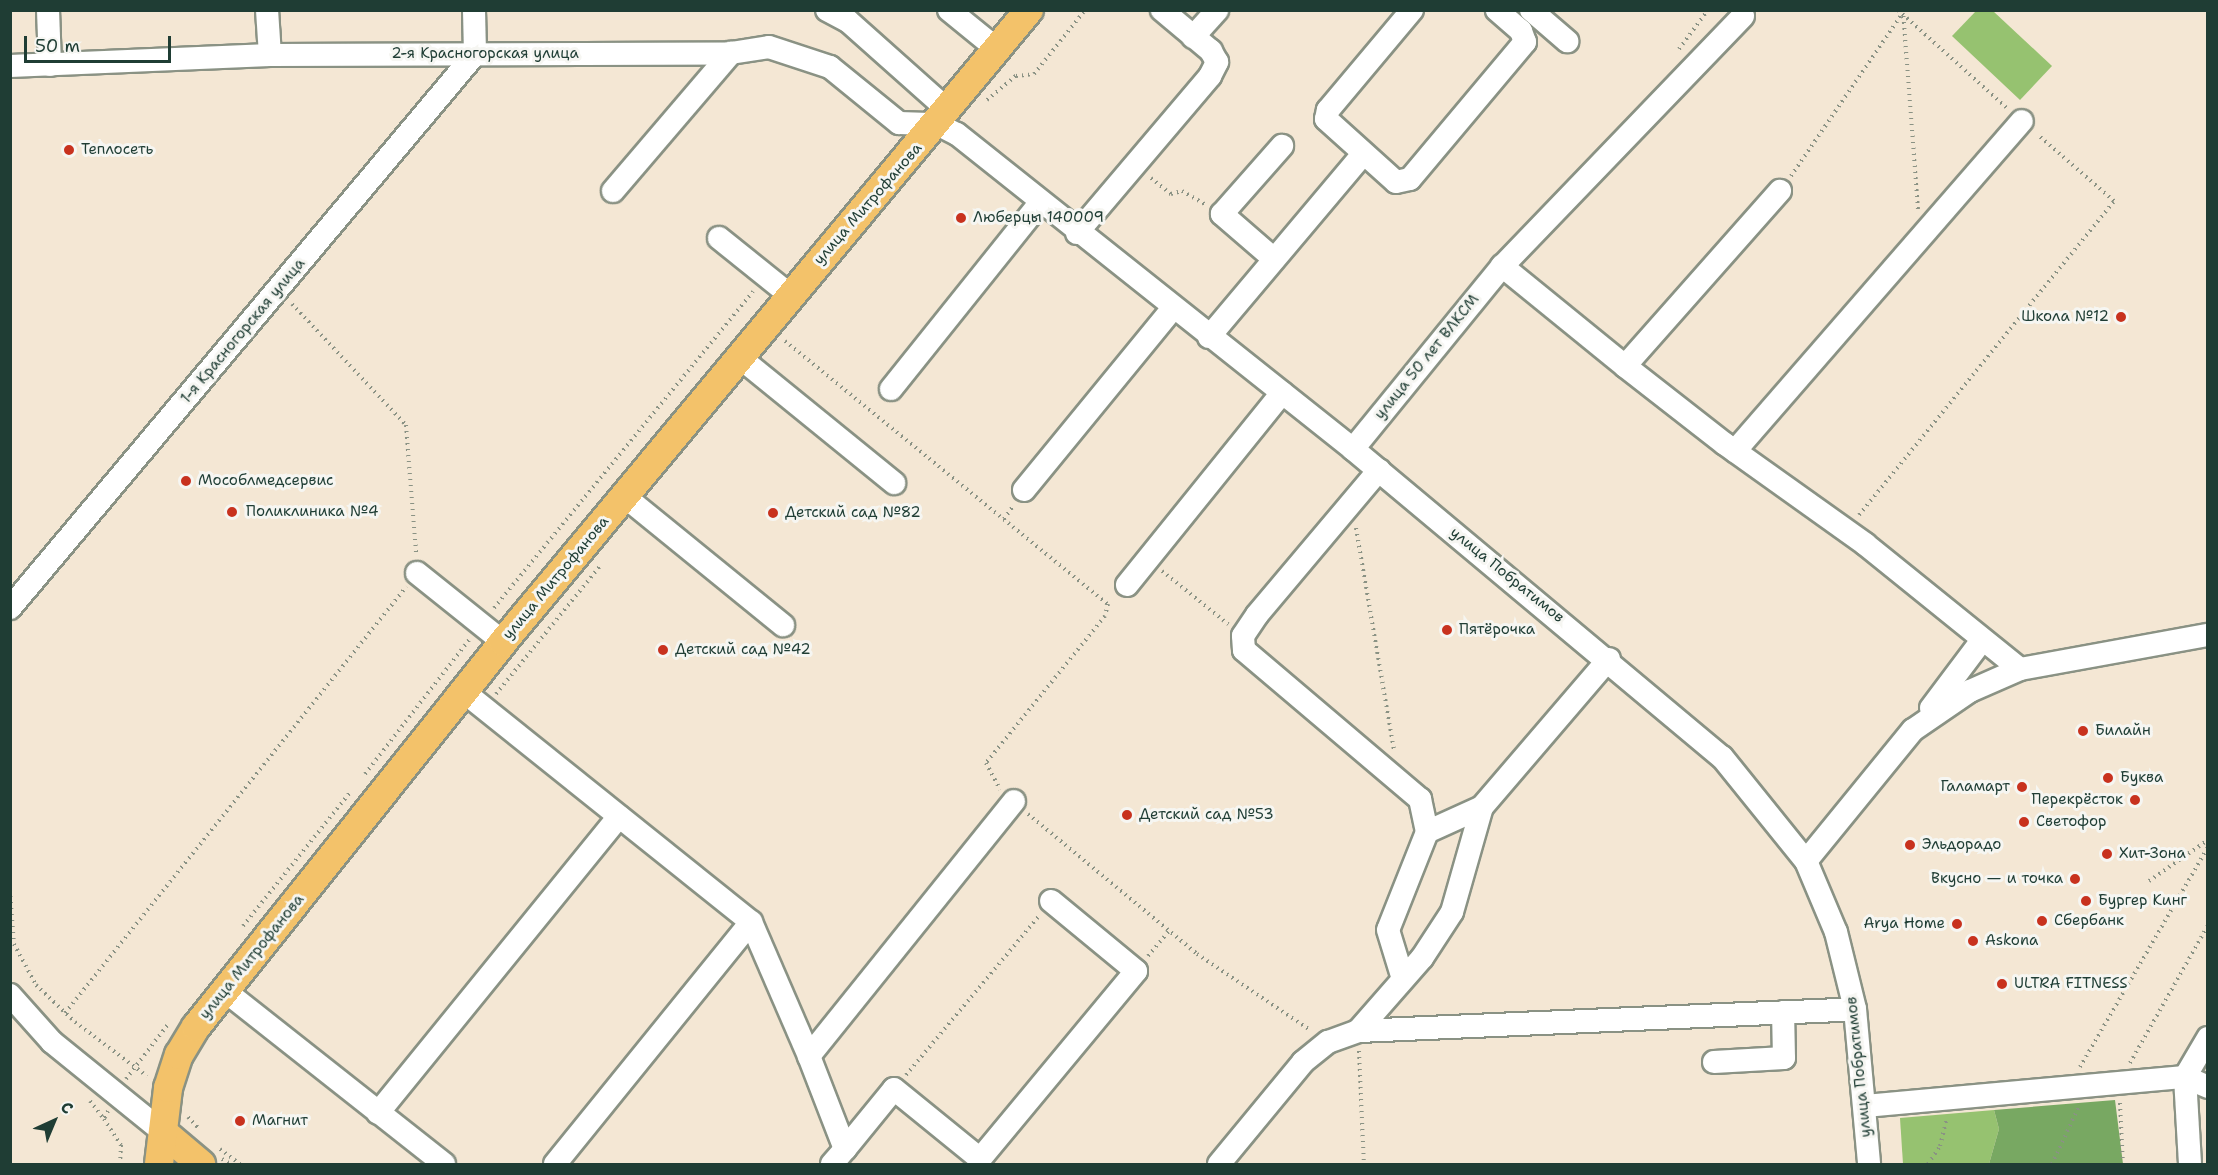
<!DOCTYPE html>
<meta charset="utf-8">
<style>
body{margin:0}
#map{position:relative;width:2218px;height:1175px;overflow:hidden;background:#f4e7d4;font-family:"Shantell Sans",sans-serif}
div>[style]{position:absolute}
.green>*{inset:0;background:#96c270}
.forest>*{inset:0;background:#78a862}
.path>*{height:4px;margin-top:-2px;transform-origin:0;background:repeating-linear-gradient(90deg,#8a9284 0 1.5px,transparent 0 6px)}
.roads{filter:drop-shadow(2px 0 #8a9284) drop-shadow(-2px 0 #8a9284) drop-shadow(0 2px #8a9284) drop-shadow(0 -2px #8a9284)}
.minor>*{height:22px;margin:-11px;padding:0 11px;transform-origin:11px;border-radius:11px;background:#fff}
.major>*{height:28px;margin:-14px;padding:0 14px;transform-origin:14px;border-radius:14px;background:#f3c26a}
.dots>*{width:16px;height:16px;translate:-50% -50%;box-sizing:border-box;border:3px solid #f6f6f2;border-radius:50%}
span{translate:-50% -50%;white-space:nowrap;text-align:center;line-height:1.15;-webkit-text-stroke:6px #f6f6f2;paint-order:stroke}
.street-label{font-size:15px;color:#1f3d34}
.poi-label{font-size:15px;color:#1f3d34}
.left{translate:0 -50%;text-align:left}
.right{translate:-100% -50%;text-align:right}
.frame{position:absolute;inset:0;border:12px solid #1f3d34;pointer-events:none}
.north{position:absolute;left:24px;top:1091px;width:60px;height:60px;-webkit-text-stroke:4px #f6f6f2;paint-order:stroke;rotate:44deg;font-size:16px;font-weight:700;line-height:24px;text-align:center;color:#1f3d34}
.north::after{content:'';display:block;margin:auto;width:21px;height:27px;background:#1f3d34;clip-path:polygon(50% 0,100% 100%,50% 72%,0 100%)}
.scale{position:absolute;left:24px;top:36px;width:147px;height:27px;box-sizing:border-box;border:3px solid #1f3d34;border-top:0;padding-left:8px;font-size:18px;line-height:21px;white-space:nowrap;color:#1f3d34;-webkit-text-stroke:4px #f6f6f2;paint-order:stroke}
</style>
<div id="map">
<div class="green">
<div style="clip-path:polygon(1976px 11px,1993px 11px,2052px 66px,2020px 100px,1952px 36px)"></div>
<div style="clip-path:polygon(1994px 1110px,1999px 1129px,1989px 1164px,1903px 1164px,1900px 1118px)"></div>
</div>
<div class="forest">
<div style="clip-path:polygon(2115px 1100px,2123px 1164px,1989px 1164px,1999px 1129px,1994px 1110px)"></div>
</div>
<div class="path">
<div style="left:1898px;top:10px;width:147px;rotate:42deg"></div>
<div style="left:1903px;top:10px;width:202px;rotate:85.7deg"></div>
<div style="left:1679px;top:49px;width:49px;rotate:-53.4deg"></div>
<div style="left:987px;top:100px;width:38px;rotate:-40deg"></div>
<div style="left:1016px;top:76px;width:18px;rotate:-6deg"></div>
<div style="left:1034px;top:74px;width:82px;rotate:-51.4deg"></div>
<div style="left:1791px;top:176px;width:196px;rotate:-55.6deg"></div>
<div style="left:1151px;top:178px;width:26px;rotate:39deg"></div>
<div style="left:1171px;top:194px;width:11px;rotate:-15deg"></div>
<div style="left:1182px;top:191px;width:28px;rotate:30deg"></div>
<div style="left:292px;top:304px;width:166px;rotate:46.7deg"></div>
<div style="left:406px;top:425px;width:128px;rotate:85.5deg"></div>
<div style="left:785px;top:341px;width:417px;rotate:39.2deg"></div>
<div style="left:1108px;top:604px;width:12px;rotate:104deg"></div>
<div style="left:1105px;top:616px;width:189px;rotate:129deg"></div>
<div style="left:986px;top:763px;width:30px;rotate:62deg"></div>
<div style="left:1859px;top:515px;width:405px;rotate:-50.9deg"></div>
<div style="left:2114px;top:201px;width:101px;rotate:-139deg"></div>
<div style="left:1004px;top:519px;width:16px;rotate:-55deg"></div>
<div style="left:1356px;top:528px;width:226px;rotate:80.3deg"></div>
<div style="left:1162px;top:571px;width:85px;rotate:38.8deg"></div>
<div style="left:494px;top:608px;width:409px;rotate:-50.7deg"></div>
<div style="left:496px;top:694px;width:166px;rotate:-50.9deg"></div>
<div style="left:365px;top:774px;width:170px;rotate:-52.2deg"></div>
<div style="left:1028px;top:814px;width:219px;rotate:39.6deg"></div>
<div style="left:1197px;top:954px;width:136px;rotate:33.9deg"></div>
<div style="left:2149px;top:881px;width:72px;rotate:-34.8deg"></div>
<div style="left:10px;top:890px;width:54px;rotate:85.8deg"></div>
<div style="left:14px;top:944px;width:47px;rotate:61.8deg"></div>
<div style="left:36px;top:985px;width:54px;rotate:43.5deg"></div>
<div style="left:75px;top:1022px;width:90px;rotate:36.9deg"></div>
<div style="left:243px;top:926px;width:173px;rotate:-51.3deg"></div>
<div style="left:1148px;top:956px;width:33px;rotate:-50deg"></div>
<div style="left:65px;top:1013px;width:546px;rotate:-51.32deg"></div>
<div style="left:1359px;top:1051px;width:113px;rotate:87.5deg"></div>
<div style="left:2130px;top:1063px;width:159px;rotate:-60.5deg"></div>
<div style="left:2080px;top:1067px;width:255px;rotate:-59.8deg"></div>
<div style="left:906px;top:1075px;width:206px;rotate:-50.1deg"></div>
<div style="left:126px;top:1079px;width:71px;rotate:-52.5deg"></div>
<div style="left:90px;top:1101px;width:23px;rotate:52deg"></div>
<div style="left:2120px;top:1103px;width:61px;rotate:87.2deg"></div>
<div style="left:108px;top:1111px;width:9px;rotate:117deg"></div>
<div style="left:104px;top:1119px;width:31px;rotate:57deg"></div>
<div style="left:121px;top:1145px;width:19px;rotate:93deg"></div>
<div style="left:188px;top:1117px;width:16px;rotate:47deg"></div>
<div style="left:220px;top:1149px;width:25px;rotate:37deg"></div>
<div style="left:222px;top:1159px;width:9px;rotate:32deg"></div>
<div style="left:1928px;top:1164px;width:22px;rotate:-56deg"></div>
<div style="left:1940px;top:1146px;width:29px;rotate:-76deg"></div>
<div style="left:2052px;top:1164px;width:64px;rotate:-65deg"></div>
</div>
<div class="roads">
<div class="minor">
<div style="left:48px;top:10px;width:55px;rotate:87.9deg"></div>
<div style="left:267px;top:10px;width:45px;rotate:86.2deg"></div>
<div style="left:827px;top:10px;width:24px;rotate:28deg"></div>
<div style="left:848px;top:21px;width:134px;rotate:41.7deg"></div>
<div style="left:949px;top:10px;width:62px;rotate:39.1deg"></div>
<div style="left:1412px;top:10px;width:131px;rotate:130deg"></div>
<div style="left:1328px;top:110px;width:9px;rotate:103deg"></div>
<div style="left:1326px;top:119px;width:94px;rotate:42deg"></div>
<div style="left:1396px;top:182px;width:14px;rotate:-12deg"></div>
<div style="left:1410px;top:179px;width:179px;rotate:-50deg"></div>
<div style="left:1525px;top:42px;width:12px;rotate:-110deg"></div>
<div style="left:1521px;top:31px;width:32px;rotate:-139deg"></div>
<div style="left:1531px;top:10px;width:48px;rotate:40.7deg"></div>
<div style="left:1743px;top:16px;width:347px;rotate:133.9deg"></div>
<div style="left:1502px;top:266px;width:159px;rotate:39.1deg"></div>
<div style="left:1625px;top:366px;width:127px;rotate:38deg"></div>
<div style="left:1725px;top:444px;width:172px;rotate:35.5deg"></div>
<div style="left:1865px;top:544px;width:199px;rotate:38.9deg"></div>
<div style="left:1193px;top:37px;width:36px;rotate:-48deg"></div>
<div style="left:10px;top:66px;width:260px;rotate:-2.4deg"></div>
<div style="left:270px;top:55px;width:461px;rotate:-0.2deg"></div>
<div style="left:731px;top:53px;width:38px;rotate:-9deg"></div>
<div style="left:769px;top:47px;width:64px;rotate:18.2deg"></div>
<div style="left:830px;top:67px;width:89px;rotate:39.1deg"></div>
<div style="left:899px;top:123px;width:38px;rotate:2deg"></div>
<div style="left:937px;top:124px;width:22px;rotate:27deg"></div>
<div style="left:957px;top:134px;width:506px;rotate:38.5deg"></div>
<div style="left:1353px;top:449px;width:481px;rotate:39.9deg"></div>
<div style="left:1722px;top:757px;width:134px;rotate:51.1deg"></div>
<div style="left:1806px;top:861px;width:77px;rotate:67.1deg"></div>
<div style="left:1836px;top:932px;width:79px;rotate:76.1deg"></div>
<div style="left:1855px;top:1009px;width:156px;rotate:84.8deg"></div>
<div style="left:613px;top:191px;width:182px;rotate:-49.5deg"></div>
<div style="left:1077px;top:233px;width:206px;rotate:-49.7deg"></div>
<div style="left:1210px;top:76px;width:16px;rotate:-63deg"></div>
<div style="left:1217px;top:62px;width:13px;rotate:-119deg"></div>
<div style="left:1211px;top:51px;width:64px;rotate:-140.1deg"></div>
<div style="left:719px;top:238px;width:91px;rotate:38.8deg"></div>
<div style="left:1274px;top:259px;width:69px;rotate:-139.1deg"></div>
<div style="left:1222px;top:214px;width:91px;rotate:-48.6deg"></div>
<div style="left:1209px;top:337px;width:239px;rotate:-49.9deg"></div>
<div style="left:739px;top:357px;width:200px;rotate:39.1deg"></div>
<div style="left:1625px;top:366px;width:234px;rotate:-48.5deg"></div>
<div style="left:891px;top:389px;width:238px;rotate:-51.3deg"></div>
<div style="left:1353px;top:449px;width:236px;rotate:-50.8deg"></div>
<div style="left:1735px;top:451px;width:437px;rotate:-49deg"></div>
<div style="left:1379px;top:470px;width:189px;rotate:130.1deg"></div>
<div style="left:1257px;top:615px;width:25px;rotate:124deg"></div>
<div style="left:1243px;top:636px;width:14px;rotate:86deg"></div>
<div style="left:1244px;top:650px;width:231px;rotate:40.3deg"></div>
<div style="left:1420px;top:799px;width:34px;rotate:78deg"></div>
<div style="left:1024px;top:490px;width:234px;rotate:-50.7deg"></div>
<div style="left:624px;top:496px;width:205px;rotate:39.1deg"></div>
<div style="left:417px;top:573px;width:110px;rotate:38.7deg"></div>
<div style="left:1127px;top:585px;width:247px;rotate:-51.1deg"></div>
<div style="left:10px;top:608px;width:723px;rotate:-49.99deg"></div>
<div style="left:475px;top:54px;width:44px;rotate:-91.3deg"></div>
<div style="left:464px;top:692px;width:368px;rotate:38.7deg"></div>
<div style="left:751px;top:922px;width:146px;rotate:66.6deg"></div>
<div style="left:1931px;top:708px;width:85px;rotate:-53.1deg"></div>
<div style="left:1482px;top:807px;width:195px;rotate:-49.4deg"></div>
<div style="left:1806px;top:861px;width:169px;rotate:-50.8deg"></div>
<div style="left:1913px;top:730px;width:69px;rotate:-34.4deg"></div>
<div style="left:1970px;top:691px;width:55px;rotate:-23.7deg"></div>
<div style="left:2020px;top:669px;width:191px;rotate:-10.3deg"></div>
<div style="left:225px;top:991px;width:279px;rotate:38.3deg"></div>
<div style="left:10px;top:995px;width:63px;rotate:48.2deg"></div>
<div style="left:52px;top:1042px;width:143px;rotate:39deg"></div>
<div style="left:1358px;top:1031px;width:97px;rotate:-48.8deg"></div>
<div style="left:1422px;top:958px;width:55px;rotate:-56.9deg"></div>
<div style="left:1452px;top:912px;width:109px;rotate:-74.1deg"></div>
<div style="left:1482px;top:807px;width:60px;rotate:155.6deg"></div>
<div style="left:1427px;top:832px;width:105px;rotate:111.7deg"></div>
<div style="left:1388px;top:930px;width:51px;rotate:73deg"></div>
<div style="left:2208px;top:1038px;width:45px;rotate:120.5deg"></div>
<div style="left:2185px;top:1077px;width:25px;rotate:23deg"></div>
<div style="left:1714px;top:1062px;width:70px;rotate:-3.3deg"></div>
<div style="left:1784px;top:1058px;width:46px;rotate:-91.2deg"></div>
<div style="left:1865px;top:1106px;width:321px;rotate:-5.2deg"></div>
<div style="left:2185px;top:1077px;width:87px;rotate:86.7deg"></div>
<div style="left:378px;top:1113px;width:382px;rotate:-50.9deg"></div>
<div style="left:845px;top:1149px;width:77px;rotate:-50.8deg"></div>
<div style="left:894px;top:1089px;width:111px;rotate:39.1deg"></div>
<div style="left:980px;top:1159px;width:244px;rotate:-50.3deg"></div>
<div style="left:1136px;top:971px;width:110px;rotate:-140.5deg"></div>
<div style="left:555px;top:1164px;width:311px;rotate:-51deg"></div>
<div style="left:832px;top:1164px;width:20px;rotate:-49deg"></div>
<div style="left:845px;top:1149px;width:100px;rotate:-111.2deg"></div>
<div style="left:809px;top:1056px;width:327px;rotate:-51.2deg"></div>
<div style="left:1219px;top:1164px;width:132px;rotate:-50.5deg"></div>
<div style="left:1303px;top:1062px;width:32px;rotate:-39deg"></div>
<div style="left:1328px;top:1042px;width:32px;rotate:-20deg"></div>
<div style="left:1358px;top:1031px;width:497px;rotate:-2.5deg"></div>
</div>
<div class="major">
<div style="left:163px;top:1132px;width:50px;rotate:40.1deg"></div>
<div style="left:159px;top:1164px;width:77px;rotate:-83.2deg"></div>
<div style="left:168px;top:1088px;width:35px;rotate:-72deg"></div>
<div style="left:179px;top:1055px;width:33px;rotate:-59deg"></div>
<div style="left:196px;top:1027px;width:492px;rotate:-51.4deg"></div>
<div style="left:503px;top:642px;width:822px;rotate:-50.23deg"></div>
</div>
</div>
<div class="dots">
<div style="left:69px;top:150px;background:#c8321e"></div>
<div style="left:961px;top:218px;background:#c8321e"></div>
<div style="left:2121px;top:317px;background:#c8321e"></div>
<div style="left:186px;top:481px;background:#c8321e"></div>
<div style="left:232px;top:512px;background:#c8321e"></div>
<div style="left:773px;top:513px;background:#c8321e"></div>
<div style="left:1447px;top:630px;background:#c8321e"></div>
<div style="left:663px;top:650px;background:#c8321e"></div>
<div style="left:2083px;top:731px;background:#c8321e"></div>
<div style="left:2108px;top:778px;background:#c8321e"></div>
<div style="left:2022px;top:787px;background:#c8321e"></div>
<div style="left:2135px;top:800px;background:#c8321e"></div>
<div style="left:1127px;top:815px;background:#c8321e"></div>
<div style="left:2024px;top:822px;background:#c8321e"></div>
<div style="left:1910px;top:845px;background:#c8321e"></div>
<div style="left:2107px;top:854px;background:#c8321e"></div>
<div style="left:2075px;top:879px;background:#c8321e"></div>
<div style="left:2086px;top:901px;background:#c8321e"></div>
<div style="left:2042px;top:921px;background:#c8321e"></div>
<div style="left:1957px;top:924px;background:#c8321e"></div>
<div style="left:1973px;top:941px;background:#c8321e"></div>
<div style="left:2002px;top:984px;background:#c8321e"></div>
<div style="left:240px;top:1121px;background:#c8321e"></div>
</div>
<div class="street-label">
<span style="left:485px;top:54px">2-я Красногорская улица</span>
<span style="left:868px;top:204px;rotate:-49deg">улица Митрофанова</span>
<span style="left:243px;top:331px;rotate:-50deg">1-я Красногорская улица</span>
<span style="left:1427px;top:357px;rotate:-51deg">улица 50 лет ВЛКСМ</span>
<span style="left:1507px;top:575px;rotate:39deg">улица Побратимов</span>
<span style="left:556px;top:578px;rotate:-50deg">улица Митрофанова</span>
<span style="left:252px;top:957px;rotate:-51deg">улица Митрофанова</span>
<span style="left:1859px;top:1067px;rotate:-96deg">улица Побратимов</span>
</div>
<div class="poi-label">
<span class="left" style="left:81px;top:150px">Теплосеть</span>
<span class="left" style="left:973px;top:218px">Люберцы 140009</span>
<span class="right" style="left:2109px;top:317px">Школа №12</span>
<span class="left" style="left:198px;top:481px">Мособлмедсервис</span>
<span class="left" style="left:246px;top:512px">Поликлиника №4</span>
<span class="left" style="left:785px;top:513px">Детский сад №82</span>
<span class="left" style="left:1459px;top:630px">Пятёрочка</span>
<span class="left" style="left:675px;top:650px">Детский сад №42</span>
<span class="left" style="left:2095px;top:731px">Билайн</span>
<span class="left" style="left:2120px;top:778px">Буква</span>
<span class="right" style="left:2010px;top:787px">Галамарт</span>
<span class="right" style="left:2123px;top:800px">Перекрёсток</span>
<span class="left" style="left:1139px;top:815px">Детский сад №53</span>
<span class="left" style="left:2036px;top:822px">Светофор</span>
<span class="left" style="left:1922px;top:845px">Эльдорадо</span>
<span class="left" style="left:2119px;top:854px">Хит-Зона</span>
<span class="right" style="left:2063px;top:879px">Вкусно — и точка</span>
<span class="left" style="left:2098px;top:901px">Бургер Кинг</span>
<span class="left" style="left:2054px;top:921px">Сбербанк</span>
<span class="right" style="left:1945px;top:924px">Arya Home</span>
<span class="left" style="left:1985px;top:941px">Askona</span>
<span class="left" style="left:2014px;top:984px">ULTRA FITNESS</span>
<span class="left" style="left:252px;top:1121px">Магнит</span>
</div>
<div class="frame"></div>
<div class="north">С</div>
<div class="scale">50 m</div>
</div>
